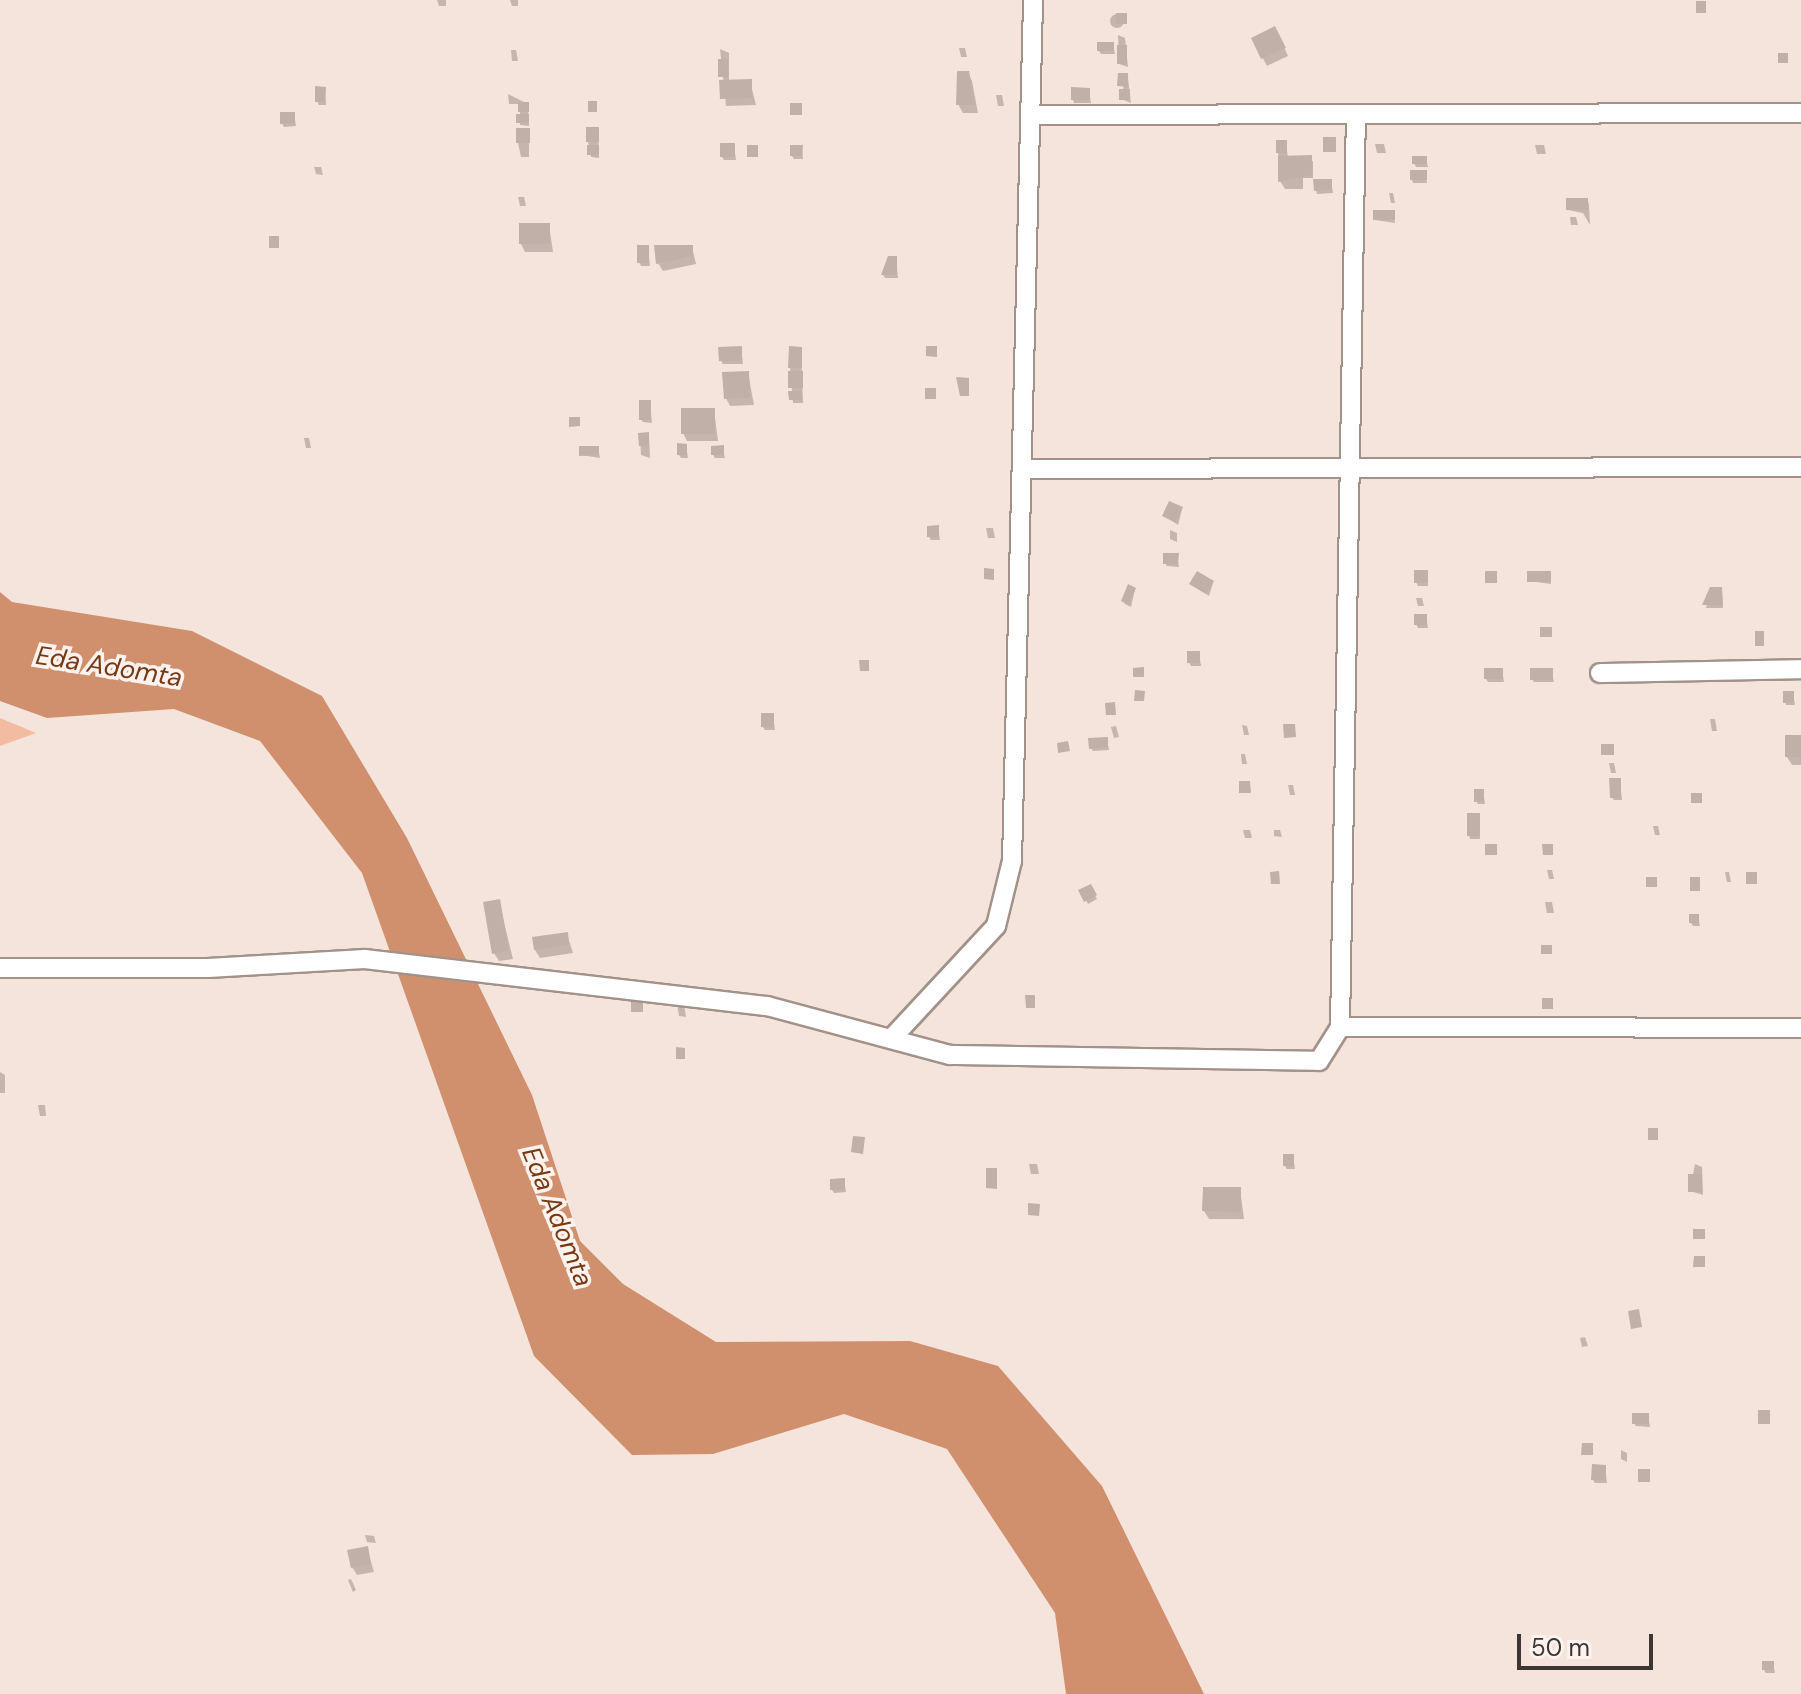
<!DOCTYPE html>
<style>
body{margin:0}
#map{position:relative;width:1801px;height:1694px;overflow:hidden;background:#f5e4db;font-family:"DM Sans",sans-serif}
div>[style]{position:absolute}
.green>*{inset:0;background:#f1bca0}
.water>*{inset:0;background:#d1906d}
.shadow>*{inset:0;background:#0003}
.round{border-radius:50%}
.building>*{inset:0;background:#c1b0a8}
.roads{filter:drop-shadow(2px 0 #a29289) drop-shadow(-2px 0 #a29289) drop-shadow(0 2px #a29289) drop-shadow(0 -2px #a29289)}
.minor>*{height:18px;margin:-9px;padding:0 9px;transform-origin:9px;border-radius:9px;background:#fff}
span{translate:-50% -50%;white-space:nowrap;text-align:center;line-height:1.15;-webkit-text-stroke:7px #fdf2ed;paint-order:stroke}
.water-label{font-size:26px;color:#773a14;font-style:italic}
.scale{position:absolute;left:1517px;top:1634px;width:136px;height:36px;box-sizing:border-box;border:4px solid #3c3532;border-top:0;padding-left:10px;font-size:24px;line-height:28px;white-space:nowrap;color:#3c3532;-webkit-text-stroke:6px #fdf2ed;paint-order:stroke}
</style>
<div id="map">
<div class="green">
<div style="clip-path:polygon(0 718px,36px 733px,0 746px)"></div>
</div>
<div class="water">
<div style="clip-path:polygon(0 592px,12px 602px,192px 631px,322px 696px,407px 838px,532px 1095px,580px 1241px,623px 1284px,716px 1342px,910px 1341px,998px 1366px,1102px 1486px,1204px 1694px,1066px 1694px,1055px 1613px,947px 1449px,844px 1414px,713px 1454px,632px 1455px,534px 1356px,362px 873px,260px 741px,174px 709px,47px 718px,0 701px)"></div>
</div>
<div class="shadow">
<div style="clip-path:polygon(437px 0,446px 0,446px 6px,439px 6px)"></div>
<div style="clip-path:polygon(518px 0,518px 6px,512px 6px,510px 0)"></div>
<div class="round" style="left:1110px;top:14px;width:14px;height:14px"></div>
<div style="clip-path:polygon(1118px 35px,1125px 38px,1128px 67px,1119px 64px)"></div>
<div style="clip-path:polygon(1279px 36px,1288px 56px,1267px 66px,1253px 39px)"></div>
<div style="clip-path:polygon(1113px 44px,1115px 54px,1101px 54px,1099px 51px)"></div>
<div style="clip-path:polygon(959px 48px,965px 48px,967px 57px,961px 57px)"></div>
<div style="clip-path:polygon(720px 49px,729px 53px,729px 82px,750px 81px,756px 105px,726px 106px)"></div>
<div style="clip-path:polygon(511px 50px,516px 50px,518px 61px,512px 61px)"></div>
<div style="clip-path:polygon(968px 73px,972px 81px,978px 113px,963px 113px,958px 104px)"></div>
<div style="clip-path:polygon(1126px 75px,1128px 78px,1131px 103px,1121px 99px)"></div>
<div style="clip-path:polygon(325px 89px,326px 105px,319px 105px,317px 101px)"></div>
<div style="clip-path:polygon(1089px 90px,1091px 103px,1074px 103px,1073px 100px)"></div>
<div style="clip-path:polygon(508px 94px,528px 104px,529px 126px,520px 125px,520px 104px,509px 104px)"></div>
<div style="clip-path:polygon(996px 95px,1002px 95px,1004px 106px,998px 106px)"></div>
<div style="clip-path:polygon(294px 114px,296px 126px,284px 127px,282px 123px)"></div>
<div style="clip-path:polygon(598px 129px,599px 158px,591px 157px,588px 142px)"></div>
<div style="clip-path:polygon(529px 130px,529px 157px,521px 157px,518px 143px)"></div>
<div style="clip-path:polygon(1286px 142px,1288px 158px,1313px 161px,1313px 178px,1303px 178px,1303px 189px,1285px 189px,1280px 181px,1278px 152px)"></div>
<div style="clip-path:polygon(1375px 144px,1384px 144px,1386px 153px,1377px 153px)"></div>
<div style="clip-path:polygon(734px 145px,736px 160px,724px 160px,722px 157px)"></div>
<div style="clip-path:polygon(1535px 145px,1544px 145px,1546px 154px,1537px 154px)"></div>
<div style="clip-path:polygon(802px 147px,803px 159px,794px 159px,792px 156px)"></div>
<div style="clip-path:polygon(1426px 158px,1428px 167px,1416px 167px,1414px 163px)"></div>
<div style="clip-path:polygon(314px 167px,321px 167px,323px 175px,316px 174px)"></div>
<div style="clip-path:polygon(1425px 172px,1427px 183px,1413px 183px,1412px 180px)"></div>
<div style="clip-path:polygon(1331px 181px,1333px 193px,1317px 194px,1316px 190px)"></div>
<div style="clip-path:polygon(1389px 193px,1393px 193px,1395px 203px,1391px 203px)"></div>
<div style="clip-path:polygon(518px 197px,524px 197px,526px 206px,520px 206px)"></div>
<div style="clip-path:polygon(1587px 200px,1589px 204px,1590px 225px,1583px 213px,1568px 210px)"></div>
<div style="clip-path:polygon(1393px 212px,1395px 223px,1375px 220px)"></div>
<div style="clip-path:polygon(1570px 217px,1576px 217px,1578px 225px,1571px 225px)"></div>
<div style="clip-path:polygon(549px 225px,553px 252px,525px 252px,521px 244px)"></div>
<div style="clip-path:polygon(648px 247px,650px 266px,641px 266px,639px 262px)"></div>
<div style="clip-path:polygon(692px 247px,696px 264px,663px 271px,658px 263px)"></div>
<div style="clip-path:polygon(896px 258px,898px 278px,885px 278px,883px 275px)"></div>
<div style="clip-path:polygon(741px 348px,743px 364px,723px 364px,721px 361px)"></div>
<div style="clip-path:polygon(801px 349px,803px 403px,793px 403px,790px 367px)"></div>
<div style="clip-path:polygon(748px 373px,754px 405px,730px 406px,726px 398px)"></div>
<div style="clip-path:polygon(650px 402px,652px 423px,643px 422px,641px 419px)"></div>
<div style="clip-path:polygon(714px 410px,718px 441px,687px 441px,683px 433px)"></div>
<div style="clip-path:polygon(640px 434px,649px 437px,650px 458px,641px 455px)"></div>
<div style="clip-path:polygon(304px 438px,309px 438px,311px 448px,306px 448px)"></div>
<div style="clip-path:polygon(686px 446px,688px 458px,681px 458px,679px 455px)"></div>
<div style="clip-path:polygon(722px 447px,725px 458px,715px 458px,713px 455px)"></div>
<div style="clip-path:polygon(598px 448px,600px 458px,581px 455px)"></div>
<div style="clip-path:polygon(1182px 509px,1178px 525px,1165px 516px)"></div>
<div style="clip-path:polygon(938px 528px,940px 540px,931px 540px,929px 537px)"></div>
<div style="clip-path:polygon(986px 528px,993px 528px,995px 538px,988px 538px)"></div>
<div style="clip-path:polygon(1170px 530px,1177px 533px,1177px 542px,1170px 539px)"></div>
<div style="clip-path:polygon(1177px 555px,1179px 567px,1167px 566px,1165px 563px)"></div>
<div style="clip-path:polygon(1427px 572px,1428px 586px,1418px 586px,1416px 582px)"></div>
<div style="clip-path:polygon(1550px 573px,1551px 584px,1529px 581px)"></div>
<div style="clip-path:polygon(1213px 583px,1209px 596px,1191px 584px)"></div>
<div style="clip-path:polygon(1135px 589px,1131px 607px,1125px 604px,1123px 601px)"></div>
<div style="clip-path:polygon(1712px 589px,1721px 589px,1723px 608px,1706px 608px)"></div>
<div style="clip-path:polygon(1416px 598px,1422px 598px,1424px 606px,1418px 606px)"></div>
<div style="clip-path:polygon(1426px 616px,1428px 628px,1418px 628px,1416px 624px)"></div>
<div style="clip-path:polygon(1199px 653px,1201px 666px,1191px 666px,1189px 662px)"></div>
<div style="clip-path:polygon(1502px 670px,1504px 682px,1488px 682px,1486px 679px)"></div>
<div style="clip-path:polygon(1551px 670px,1554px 682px,1534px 682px,1532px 679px)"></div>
<div style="clip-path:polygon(1793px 693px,1795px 705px,1786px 705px,1785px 702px)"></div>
<div style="clip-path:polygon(773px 715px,775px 730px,765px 730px,763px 727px)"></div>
<div style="clip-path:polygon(1710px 719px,1715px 719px,1717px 731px,1712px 731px)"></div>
<div style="clip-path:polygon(1242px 725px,1247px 726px,1249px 735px,1244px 735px)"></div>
<div style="clip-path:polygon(1116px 726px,1119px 737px,1114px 738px,1111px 727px)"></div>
<div style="clip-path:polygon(1801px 737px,1801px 765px,1792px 765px,1787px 757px)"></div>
<div style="clip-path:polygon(1107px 739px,1109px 750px,1093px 751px,1091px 748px)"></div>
<div style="clip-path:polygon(1241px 754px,1245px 754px,1247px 764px,1242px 764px)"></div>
<div style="clip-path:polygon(1609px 763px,1614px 763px,1616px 773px,1611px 773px)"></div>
<div style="clip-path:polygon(1620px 780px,1622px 800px,1614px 800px,1612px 797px)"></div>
<div style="clip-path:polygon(1288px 785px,1293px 785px,1295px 795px,1290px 795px)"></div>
<div style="clip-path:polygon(1483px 791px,1485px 804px,1478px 804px,1476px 801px)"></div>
<div style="clip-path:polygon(1478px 815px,1480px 839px,1470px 839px,1469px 835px)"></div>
<div style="clip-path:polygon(1653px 826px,1658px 826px,1660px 835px,1655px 835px)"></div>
<div style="clip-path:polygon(1243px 830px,1250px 830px,1252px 838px,1245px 838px)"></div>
<div style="clip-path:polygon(1274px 830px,1280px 830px,1282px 837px,1274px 836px)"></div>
<div style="clip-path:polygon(1547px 870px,1552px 870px,1554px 879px,1549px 879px)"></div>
<div style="clip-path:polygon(1725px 872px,1729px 872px,1731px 882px,1727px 882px)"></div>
<div style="clip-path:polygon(1090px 886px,1097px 899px,1088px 904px,1081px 890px)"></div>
<div style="clip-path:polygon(499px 902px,513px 959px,499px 961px,494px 953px)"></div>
<div style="clip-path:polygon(1545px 902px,1552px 902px,1554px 913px,1547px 913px)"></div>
<div style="clip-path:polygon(1698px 916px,1700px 926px,1693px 926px,1691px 923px)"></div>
<div style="clip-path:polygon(567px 934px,573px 953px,540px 958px,535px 950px)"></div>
<div style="clip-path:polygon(677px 1004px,684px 1004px,686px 1017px,679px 1016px)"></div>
<div style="clip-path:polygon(0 1072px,5px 1075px,5px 1093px,0 1093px)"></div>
<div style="clip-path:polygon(38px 1105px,45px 1105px,46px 1116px,40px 1116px)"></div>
<div style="clip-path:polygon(1293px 1156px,1295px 1169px,1287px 1169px,1285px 1166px)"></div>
<div style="clip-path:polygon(1029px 1164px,1037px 1164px,1039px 1174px,1031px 1174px)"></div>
<div style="clip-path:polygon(1695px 1164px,1702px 1167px,1703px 1195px,1690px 1191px)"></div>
<div style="clip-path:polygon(844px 1180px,846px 1192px,834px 1193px,832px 1190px)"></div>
<div style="clip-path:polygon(1240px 1189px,1244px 1219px,1209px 1219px,1204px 1211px)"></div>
<div style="clip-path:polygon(1585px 1337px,1588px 1346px,1582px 1347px,1580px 1338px)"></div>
<div style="clip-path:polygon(1648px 1415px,1650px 1427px,1636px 1426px,1634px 1423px)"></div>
<div style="clip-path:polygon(1621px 1450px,1627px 1453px,1627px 1462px,1621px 1459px)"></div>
<div style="clip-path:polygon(1605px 1467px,1607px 1483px,1595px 1483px,1593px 1480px)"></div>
<div style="clip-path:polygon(365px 1535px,374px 1536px,376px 1543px,367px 1542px)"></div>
<div style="clip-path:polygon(367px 1548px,374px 1572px,357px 1575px,352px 1567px)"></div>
<div style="clip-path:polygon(348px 1580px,351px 1579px,356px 1590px,353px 1592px)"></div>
<div style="clip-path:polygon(1773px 1663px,1775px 1673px,1766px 1673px,1764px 1670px)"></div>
</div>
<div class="building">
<div style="clip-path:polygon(1696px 1px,1706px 1px,1706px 13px,1696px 13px)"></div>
<div style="clip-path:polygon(1116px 13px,1127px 13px,1127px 24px,1116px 24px)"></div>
<div style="clip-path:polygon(1275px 26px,1286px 48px,1261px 59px,1251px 38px)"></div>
<div style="clip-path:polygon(1097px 42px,1114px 42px,1114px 51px,1097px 51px)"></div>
<div style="clip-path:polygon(1117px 45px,1127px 45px,1127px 64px,1117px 64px)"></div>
<div style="clip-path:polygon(1778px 53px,1788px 53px,1788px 63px,1778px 63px)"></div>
<div style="clip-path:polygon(718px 59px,728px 59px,728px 77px,718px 77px)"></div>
<div style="clip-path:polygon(957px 71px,969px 71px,975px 105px,956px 105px)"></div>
<div style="clip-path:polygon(1118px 73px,1128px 73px,1128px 87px,1117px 86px)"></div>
<div style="clip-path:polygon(752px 79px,752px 98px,720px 99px,719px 80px)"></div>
<div style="clip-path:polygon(315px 86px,326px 87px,325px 102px,315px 102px)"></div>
<div style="clip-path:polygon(1071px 87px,1090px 88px,1090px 100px,1071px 100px)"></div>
<div style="clip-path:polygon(1119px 89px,1130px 89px,1130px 100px,1119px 100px)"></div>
<div style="clip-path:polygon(588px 101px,597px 101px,597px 112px,588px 112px)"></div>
<div style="clip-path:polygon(518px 102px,529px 102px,529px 112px,518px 112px)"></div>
<div style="clip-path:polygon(790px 103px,802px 103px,802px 115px,790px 115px)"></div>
<div style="clip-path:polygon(280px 112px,295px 112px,295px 123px,280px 124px)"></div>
<div style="clip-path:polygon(516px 114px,529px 114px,529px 123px,516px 123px)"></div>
<div style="clip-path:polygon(586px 127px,599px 127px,599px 142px,586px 142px)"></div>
<div style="clip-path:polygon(516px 128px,530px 128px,530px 143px,516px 143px)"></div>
<div style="clip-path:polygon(1323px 137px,1336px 137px,1336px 152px,1323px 152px)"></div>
<div style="clip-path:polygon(1276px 140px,1287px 140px,1287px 153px,1276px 153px)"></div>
<div style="clip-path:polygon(720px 143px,735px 143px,735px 157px,720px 157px)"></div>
<div style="clip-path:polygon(587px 145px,599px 145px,599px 155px,587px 155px)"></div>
<div style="clip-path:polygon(747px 145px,758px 145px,758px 157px,747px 157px)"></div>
<div style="clip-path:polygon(790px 145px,803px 145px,802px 156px,790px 156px)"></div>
<div style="clip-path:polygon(1312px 155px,1312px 175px,1278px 182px,1278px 156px)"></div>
<div style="clip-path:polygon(1412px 156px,1427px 156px,1427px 164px,1412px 164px)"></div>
<div style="clip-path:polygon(1410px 170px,1427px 170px,1427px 180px,1410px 180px)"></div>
<div style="clip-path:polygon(1313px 179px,1332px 179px,1332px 190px,1314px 191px)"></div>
<div style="clip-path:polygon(1566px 198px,1588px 198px,1588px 210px,1566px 210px)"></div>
<div style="clip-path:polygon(1373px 210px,1395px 210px,1395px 220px,1373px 220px)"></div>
<div style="clip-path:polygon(519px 223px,550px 223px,550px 244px,519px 244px)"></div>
<div style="clip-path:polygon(269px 236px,279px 236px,279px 248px,269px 248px)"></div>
<div style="clip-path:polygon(637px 245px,649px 245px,649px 263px,637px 263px)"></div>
<div style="clip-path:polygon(654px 245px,693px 245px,693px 256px,656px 264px)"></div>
<div style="clip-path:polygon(888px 256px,897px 256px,897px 275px,881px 275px)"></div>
<div style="clip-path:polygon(742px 346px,742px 361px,719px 361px,718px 347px)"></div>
<div style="clip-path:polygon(789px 346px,802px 347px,802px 368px,788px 368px)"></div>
<div style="clip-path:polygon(926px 346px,937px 346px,937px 357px,926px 356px)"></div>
<div style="clip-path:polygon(749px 371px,750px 398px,724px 399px,722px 372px)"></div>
<div style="clip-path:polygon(788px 371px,803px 371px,803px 388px,788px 388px)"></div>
<div style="clip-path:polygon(956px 377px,969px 378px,969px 396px,960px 396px)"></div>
<div style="clip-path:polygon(925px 388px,936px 388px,936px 399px,925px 399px)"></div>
<div style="clip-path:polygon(788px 391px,802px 391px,802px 400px,789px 400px)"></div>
<div style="clip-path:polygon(639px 400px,651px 400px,651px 420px,639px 420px)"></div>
<div style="clip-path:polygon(681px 408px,715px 408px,715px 434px,681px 434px)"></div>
<div style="clip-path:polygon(569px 417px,580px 417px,580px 426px,569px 427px)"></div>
<div style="clip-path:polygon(649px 432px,649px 445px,639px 446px,638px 433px)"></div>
<div style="clip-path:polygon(677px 443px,687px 444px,687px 455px,677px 455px)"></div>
<div style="clip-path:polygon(724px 445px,724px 455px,711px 455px,711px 446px)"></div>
<div style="clip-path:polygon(579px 446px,599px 446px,599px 455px,579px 456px)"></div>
<div style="clip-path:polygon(1169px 501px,1183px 507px,1176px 523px,1162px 516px)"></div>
<div style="clip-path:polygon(939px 525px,939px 537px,927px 537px,927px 526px)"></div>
<div style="clip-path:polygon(1163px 553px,1179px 553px,1178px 564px,1163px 564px)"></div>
<div style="clip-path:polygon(984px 568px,994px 569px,994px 580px,984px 579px)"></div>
<div style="clip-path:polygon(1414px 570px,1428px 570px,1428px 583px,1414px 583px)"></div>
<div style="clip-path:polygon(1197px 571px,1214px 581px,1206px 594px,1189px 584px)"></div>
<div style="clip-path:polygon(1485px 571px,1497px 571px,1497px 583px,1485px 583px)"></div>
<div style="clip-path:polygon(1527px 571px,1551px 571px,1551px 582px,1527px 582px)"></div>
<div style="clip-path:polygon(1128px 584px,1136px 588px,1129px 605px,1121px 601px)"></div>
<div style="clip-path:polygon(1710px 587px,1722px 587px,1723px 605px,1702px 605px)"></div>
<div style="clip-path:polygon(1414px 614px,1427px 614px,1427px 625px,1414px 625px)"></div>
<div style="clip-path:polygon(1540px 627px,1552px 627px,1552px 637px,1540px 637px)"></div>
<div style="clip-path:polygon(1755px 631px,1764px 631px,1764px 646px,1755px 646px)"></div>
<div style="clip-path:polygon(1187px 651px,1200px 651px,1200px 663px,1187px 663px)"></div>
<div style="clip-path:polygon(859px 660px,869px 660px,869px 671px,860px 671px)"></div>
<div style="clip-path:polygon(1144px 667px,1144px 677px,1133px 677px,1133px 668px)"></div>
<div style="clip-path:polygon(1484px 668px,1503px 668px,1503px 679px,1484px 679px)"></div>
<div style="clip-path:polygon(1530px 668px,1553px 668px,1553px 680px,1530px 680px)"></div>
<div style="clip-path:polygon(1135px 690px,1145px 691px,1144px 701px,1134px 701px)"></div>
<div style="clip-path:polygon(1783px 691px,1794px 691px,1794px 702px,1783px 703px)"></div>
<div style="clip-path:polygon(1115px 702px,1116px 715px,1106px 715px,1105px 703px)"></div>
<div style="clip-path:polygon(761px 713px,774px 713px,774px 727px,761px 727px)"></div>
<div style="clip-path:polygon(1283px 724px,1295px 724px,1296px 737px,1284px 738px)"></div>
<div style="clip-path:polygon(1785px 735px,1801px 735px,1801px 757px,1785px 757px)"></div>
<div style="clip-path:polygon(1108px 737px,1108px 747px,1089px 749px,1088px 738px)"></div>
<div style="clip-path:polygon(1068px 741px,1070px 751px,1058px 753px,1057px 743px)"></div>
<div style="clip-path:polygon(1601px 744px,1614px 744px,1614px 755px,1601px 755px)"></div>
<div style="clip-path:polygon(1609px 778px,1621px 778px,1621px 798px,1610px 798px)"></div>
<div style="clip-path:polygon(1239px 781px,1250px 781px,1251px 793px,1239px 793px)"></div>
<div style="clip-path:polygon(1474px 789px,1484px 789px,1484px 801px,1474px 802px)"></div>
<div style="clip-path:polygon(1691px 793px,1702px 793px,1702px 803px,1691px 803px)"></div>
<div style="clip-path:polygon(1467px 813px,1480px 813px,1480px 836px,1467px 836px)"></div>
<div style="clip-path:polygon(1485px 844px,1497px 844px,1497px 855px,1485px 855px)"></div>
<div style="clip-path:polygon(1542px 844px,1553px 844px,1553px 855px,1543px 855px)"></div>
<div style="clip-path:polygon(1279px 871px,1280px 884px,1271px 884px,1270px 872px)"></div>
<div style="clip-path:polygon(1746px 872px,1757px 872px,1757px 884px,1746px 884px)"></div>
<div style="clip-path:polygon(1646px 877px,1657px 877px,1657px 887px,1646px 887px)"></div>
<div style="clip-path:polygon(1690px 877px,1700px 877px,1700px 891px,1690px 891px)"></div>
<div style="clip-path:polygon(1091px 884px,1097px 895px,1084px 902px,1078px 890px)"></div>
<div style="clip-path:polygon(500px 899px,509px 951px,492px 954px,483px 902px)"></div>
<div style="clip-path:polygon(1689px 914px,1699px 914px,1699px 923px,1689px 923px)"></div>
<div style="clip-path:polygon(568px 932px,569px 945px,534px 950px,532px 937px)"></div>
<div style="clip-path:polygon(1541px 945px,1552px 945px,1552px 954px,1541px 954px)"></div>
<div style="clip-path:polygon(1025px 995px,1035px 995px,1035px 1008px,1026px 1008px)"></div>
<div style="clip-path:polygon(1542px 998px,1553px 998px,1553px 1009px,1542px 1009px)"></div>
<div style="clip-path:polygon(631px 1001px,643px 1001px,643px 1012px,631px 1012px)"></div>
<div style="clip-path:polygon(676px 1047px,685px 1048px,685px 1059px,676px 1059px)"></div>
<div style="clip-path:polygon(1648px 1128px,1658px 1128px,1658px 1140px,1648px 1140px)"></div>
<div style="clip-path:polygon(853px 1136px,865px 1137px,863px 1154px,851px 1152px)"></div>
<div style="clip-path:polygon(1283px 1154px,1294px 1154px,1294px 1166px,1283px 1166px)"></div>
<div style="clip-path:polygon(986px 1168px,997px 1168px,997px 1189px,986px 1188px)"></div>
<div style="clip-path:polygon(1688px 1174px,1702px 1174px,1702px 1192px,1688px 1192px)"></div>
<div style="clip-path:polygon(845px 1178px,845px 1190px,830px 1190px,830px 1179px)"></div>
<div style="clip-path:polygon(1203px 1187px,1241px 1187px,1241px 1212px,1202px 1211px)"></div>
<div style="clip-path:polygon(1028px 1203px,1040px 1204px,1039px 1216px,1028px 1215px)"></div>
<div style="clip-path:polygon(1693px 1229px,1705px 1229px,1705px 1239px,1693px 1239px)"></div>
<div style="clip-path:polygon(1694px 1256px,1705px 1256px,1705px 1267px,1693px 1267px)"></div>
<div style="clip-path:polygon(1639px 1309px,1642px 1327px,1631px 1329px,1628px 1311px)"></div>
<div style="clip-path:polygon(1758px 1410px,1770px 1410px,1770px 1424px,1758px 1424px)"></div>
<div style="clip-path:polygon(1632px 1413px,1649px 1413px,1649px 1424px,1632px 1424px)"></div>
<div style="clip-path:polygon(1582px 1443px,1593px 1443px,1593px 1455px,1581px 1455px)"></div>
<div style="clip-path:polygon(1592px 1464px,1606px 1465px,1606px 1480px,1591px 1480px)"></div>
<div style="clip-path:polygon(1638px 1469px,1650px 1469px,1650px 1482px,1638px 1482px)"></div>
<div style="clip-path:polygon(368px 1546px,371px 1564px,351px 1568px,347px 1550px)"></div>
<div style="clip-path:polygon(1762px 1661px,1774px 1661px,1774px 1670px,1762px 1670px)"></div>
</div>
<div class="roads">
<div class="minor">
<div style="left:1031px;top:115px;width:770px;rotate:-0.15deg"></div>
<div style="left:1024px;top:469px;width:777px;rotate:-0.15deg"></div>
<div style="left:1600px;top:673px;width:201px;rotate:-1.1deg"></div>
<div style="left:0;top:968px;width:208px"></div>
<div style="left:208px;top:968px;width:157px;rotate:-3.3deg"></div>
<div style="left:365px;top:959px;width:405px;rotate:6.7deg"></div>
<div style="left:767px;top:1006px;width:189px;rotate:15deg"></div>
<div style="left:950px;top:1055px;width:369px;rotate:0.9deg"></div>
<div style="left:1319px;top:1061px;width:40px;rotate:-58deg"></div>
<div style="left:1340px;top:1027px;width:913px;rotate:-89deg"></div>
<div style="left:1340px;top:1027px;width:461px;rotate:0.1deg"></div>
<div style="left:891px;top:1039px;width:154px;rotate:-47.1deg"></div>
<div style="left:996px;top:926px;width:67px;rotate:-76.2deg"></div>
<div style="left:1012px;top:861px;width:861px;rotate:-88.6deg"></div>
</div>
</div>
<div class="water-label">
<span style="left:109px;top:667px;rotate:9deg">Eda Adomta</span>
<span style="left:557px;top:1217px;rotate:68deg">Eda Adomta</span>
</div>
<div class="scale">50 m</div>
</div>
